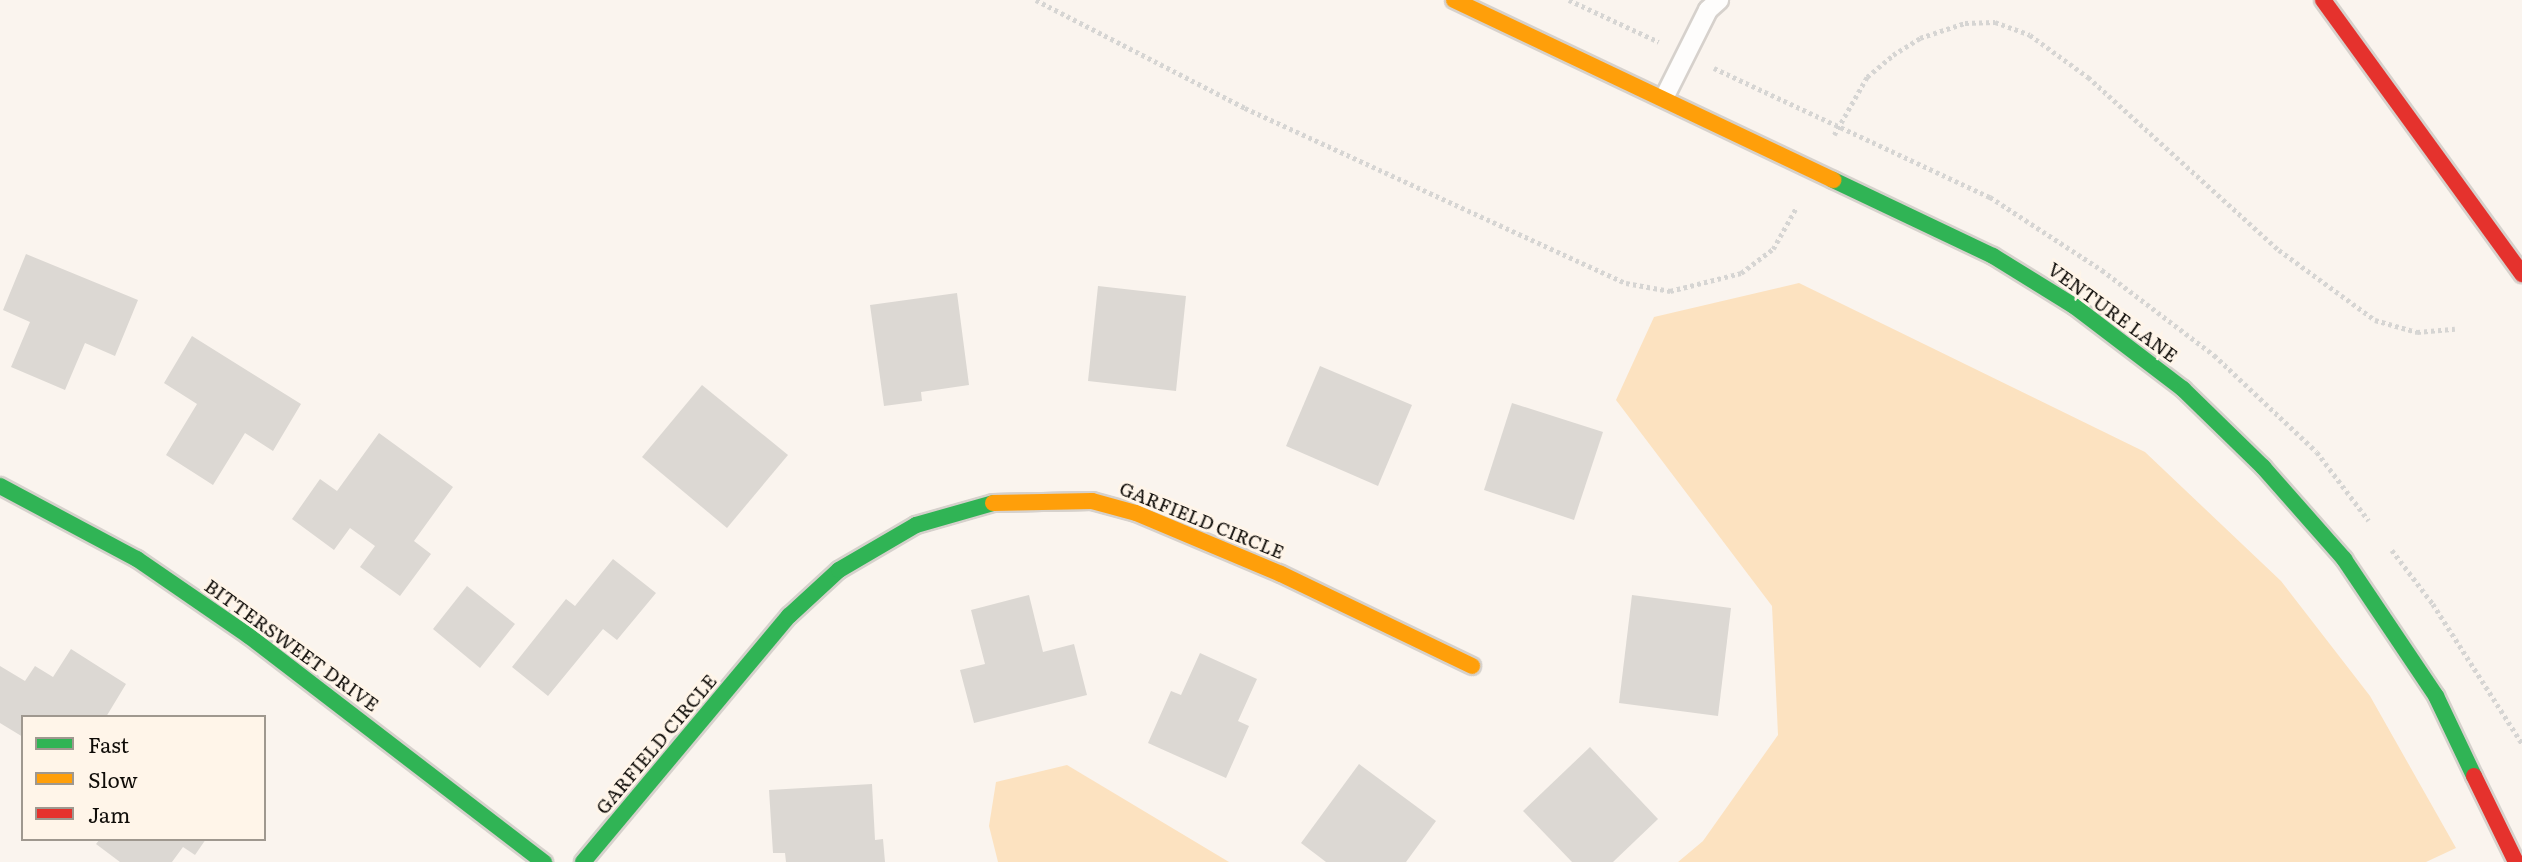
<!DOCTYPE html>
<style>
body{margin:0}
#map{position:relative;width:2522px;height:862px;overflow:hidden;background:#faf4ee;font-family:Literata,serif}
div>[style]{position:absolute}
.green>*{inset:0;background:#fce2c0}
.building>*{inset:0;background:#dcd8d3}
.path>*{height:4.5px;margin-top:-2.25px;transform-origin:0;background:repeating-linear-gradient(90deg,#d6d5d3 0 3.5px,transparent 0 7px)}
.roads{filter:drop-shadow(2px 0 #d6d1cc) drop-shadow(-2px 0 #d6d1cc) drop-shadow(0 2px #d6d1cc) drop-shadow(0 -2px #d6d1cc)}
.lane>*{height:18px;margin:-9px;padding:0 9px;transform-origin:9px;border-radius:9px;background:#fefdfc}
.fast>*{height:16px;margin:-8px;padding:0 8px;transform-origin:8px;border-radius:8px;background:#30b455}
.slow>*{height:16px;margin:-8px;padding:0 8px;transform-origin:8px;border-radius:8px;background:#ff9f0a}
.jam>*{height:16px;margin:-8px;padding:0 8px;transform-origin:8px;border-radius:8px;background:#e5322d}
span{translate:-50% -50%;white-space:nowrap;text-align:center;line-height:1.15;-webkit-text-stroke:6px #fff5e9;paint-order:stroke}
.street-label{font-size:19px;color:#0f0c08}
.legend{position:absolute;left:21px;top:715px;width:245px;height:126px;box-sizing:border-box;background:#fff5e9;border:2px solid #9f988f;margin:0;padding:9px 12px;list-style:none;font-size:21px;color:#0f0c08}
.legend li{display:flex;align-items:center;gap:14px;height:35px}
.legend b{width:35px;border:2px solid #9f988f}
</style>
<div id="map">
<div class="green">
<div style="clip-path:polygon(1799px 283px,2145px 452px,2281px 581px,2370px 696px,2456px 848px,2426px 862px,1678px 862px,1703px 841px,1778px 735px,1772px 606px,1616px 400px,1654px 317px)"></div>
<div style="clip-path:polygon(1067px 765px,1229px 862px,998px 862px,989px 826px,996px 782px)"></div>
</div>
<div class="building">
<div style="clip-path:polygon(26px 254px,138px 300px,115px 356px,85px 343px,65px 390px,11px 367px,30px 322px,3px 310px)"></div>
<div style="clip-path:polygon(1098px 286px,1186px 296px,1176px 391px,1088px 381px)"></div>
<div style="clip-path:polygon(957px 293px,969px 385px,921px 392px,922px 401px,884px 406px,870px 305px)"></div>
<div style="clip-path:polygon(192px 336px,301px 404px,273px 451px,245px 433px,213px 485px,166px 455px,197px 404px,164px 383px)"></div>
<div style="clip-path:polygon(1320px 366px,1412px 405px,1378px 486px,1286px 446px)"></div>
<div style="clip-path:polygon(702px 385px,788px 455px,727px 528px,642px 457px)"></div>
<div style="clip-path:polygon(1512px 403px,1603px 432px,1574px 520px,1484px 490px)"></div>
<div style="clip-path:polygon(379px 433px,453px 487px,414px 541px,431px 554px,400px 596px,360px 567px,375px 546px,350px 528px,334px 550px,292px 519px,320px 479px,337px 491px)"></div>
<div style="clip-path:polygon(613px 559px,656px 593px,617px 640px,603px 629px,548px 696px,512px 667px,566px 599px,575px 606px)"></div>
<div style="clip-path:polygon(467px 586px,515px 624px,480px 668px,433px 629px)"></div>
<div style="clip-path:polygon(1029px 595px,1043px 652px,1074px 644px,1087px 695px,974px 723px,960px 670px,985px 664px,971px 610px)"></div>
<div style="clip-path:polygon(1632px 595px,1731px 608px,1718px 716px,1619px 703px)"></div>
<div style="clip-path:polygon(71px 649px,126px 684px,106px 717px,23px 717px,23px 737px,0 723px,0 666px,25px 681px,35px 666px,53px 677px)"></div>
<div style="clip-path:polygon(1200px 653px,1257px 679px,1238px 721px,1249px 726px,1226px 778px,1148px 743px,1171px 691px,1181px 695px)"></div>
<div style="clip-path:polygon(1590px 747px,1658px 819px,1613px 862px,1572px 862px,1523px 811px)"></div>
<div style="clip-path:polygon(1359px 764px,1436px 821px,1406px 862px,1326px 862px,1301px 843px)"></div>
<div style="clip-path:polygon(872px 784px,875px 840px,883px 839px,885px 862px,786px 862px,785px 853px,773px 853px,769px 790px)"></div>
<div style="clip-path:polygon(100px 839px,206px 839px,195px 855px,183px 847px,172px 862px,120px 862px,96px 844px)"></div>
</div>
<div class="path">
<div style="left:1036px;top:0;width:235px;rotate:27.3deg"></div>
<div style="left:1245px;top:108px;width:419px;rotate:24.7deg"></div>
<div style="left:1626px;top:283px;width:45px;rotate:10.3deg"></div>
<div style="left:1670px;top:291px;width:73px;rotate:-14.2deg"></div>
<div style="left:1741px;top:273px;width:40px;rotate:-37deg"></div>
<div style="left:1773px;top:249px;width:47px;rotate:-60.7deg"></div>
<div style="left:1569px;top:0;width:99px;rotate:25deg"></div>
<div style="left:1714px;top:68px;width:305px;rotate:25.1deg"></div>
<div style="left:1990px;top:197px;width:134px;rotate:33.1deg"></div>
<div style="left:2102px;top:270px;width:141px;rotate:37.2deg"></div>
<div style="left:2214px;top:355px;width:141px;rotate:43.3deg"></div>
<div style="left:2317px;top:452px;width:86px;rotate:53deg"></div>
<div style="left:1834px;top:135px;width:67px;rotate:-60.4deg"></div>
<div style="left:1867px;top:77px;width:34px;rotate:-40deg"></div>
<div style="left:1893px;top:55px;width:32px;rotate:-32deg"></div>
<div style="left:1920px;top:38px;width:47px;rotate:-18.4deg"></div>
<div style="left:1965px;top:23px;width:30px;rotate:-2deg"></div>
<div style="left:1995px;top:22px;width:37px;rotate:20deg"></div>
<div style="left:2030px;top:35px;width:72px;rotate:35.9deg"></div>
<div style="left:2088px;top:77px;width:258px;rotate:42.2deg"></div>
<div style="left:2279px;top:250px;width:119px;rotate:36.1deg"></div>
<div style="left:2375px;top:320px;width:44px;rotate:15.9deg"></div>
<div style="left:2417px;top:332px;width:38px;rotate:-5deg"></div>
<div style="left:2392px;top:550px;width:68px;rotate:52.8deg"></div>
<div style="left:2433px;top:604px;width:165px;rotate:57.4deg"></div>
</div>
<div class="roads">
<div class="lane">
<div style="left:1664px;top:98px;width:98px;rotate:-63.4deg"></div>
<div style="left:1708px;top:10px;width:15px;rotate:-42deg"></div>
</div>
<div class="fast">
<div style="left:1833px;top:180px;width:177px;rotate:25.4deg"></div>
<div style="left:1993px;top:256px;width:95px;rotate:31.7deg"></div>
<div style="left:2074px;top:306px;width:137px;rotate:37.3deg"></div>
<div style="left:2183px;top:389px;width:112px;rotate:44.3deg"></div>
<div style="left:2263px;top:467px;width:123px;rotate:48.6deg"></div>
<div style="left:2344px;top:559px;width:165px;rotate:56.1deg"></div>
<div style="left:2436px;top:696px;width:89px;rotate:64.6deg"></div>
<div style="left:0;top:486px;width:155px;rotate:28.1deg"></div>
<div style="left:137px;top:559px;width:136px;rotate:34.5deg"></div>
<div style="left:249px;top:636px;width:372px;rotate:37.5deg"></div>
<div style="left:583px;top:862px;width:321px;rotate:-50.1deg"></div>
<div style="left:789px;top:616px;width:68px;rotate:-42.6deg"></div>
<div style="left:839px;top:570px;width:89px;rotate:-30.3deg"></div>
<div style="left:916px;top:525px;width:80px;rotate:-15.9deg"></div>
</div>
<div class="slow">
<div style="left:1454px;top:0;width:420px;rotate:25.4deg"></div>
<div style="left:993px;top:503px;width:99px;rotate:-1.2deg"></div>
<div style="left:1092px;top:501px;width:46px;rotate:15.3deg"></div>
<div style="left:1136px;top:513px;width:157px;rotate:22.8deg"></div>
<div style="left:1281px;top:574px;width:212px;rotate:25.7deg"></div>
</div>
<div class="jam">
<div style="left:2323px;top:0;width:339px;rotate:54deg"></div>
<div style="left:2474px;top:776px;width:96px;rotate:64deg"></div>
</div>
</div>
<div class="street-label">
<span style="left:2113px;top:312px;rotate:36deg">VENTURE LANE</span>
<span style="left:1202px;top:520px;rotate:22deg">GARFIELD CIRCLE</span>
<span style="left:292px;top:645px;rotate:36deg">BITTERSWEET DRIVE</span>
<span style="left:656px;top:744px;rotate:-50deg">GARFIELD CIRCLE</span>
</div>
<ul class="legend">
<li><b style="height:9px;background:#30b455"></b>Fast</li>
<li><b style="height:9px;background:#ff9f0a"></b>Slow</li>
<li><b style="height:9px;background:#e5322d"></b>Jam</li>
</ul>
</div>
